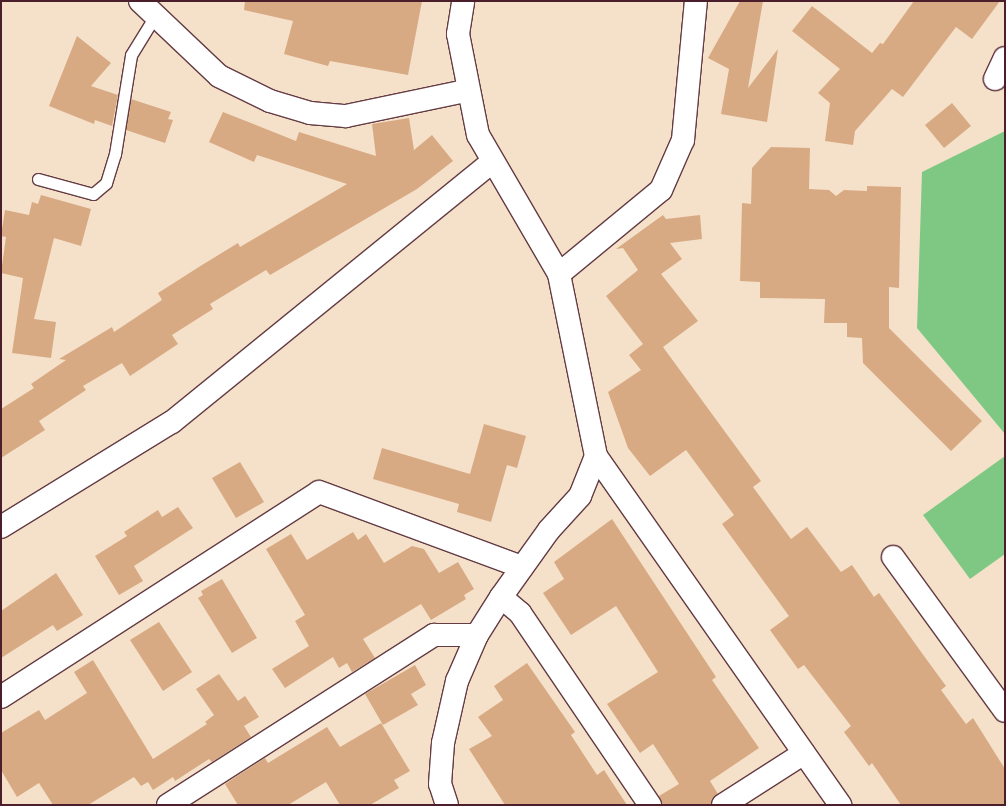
<!DOCTYPE html>
<style>
body{margin:0}
#map{position:relative;width:1006px;height:806px;overflow:hidden;background:#f5e1ca;font-family:Alegreya,serif}
div>[style]{position:absolute}
.green>*{inset:0;background:#7fc884}
.building>*{inset:0;background:#d8aa83}
.roads{filter:drop-shadow(1px 0 #643c43) drop-shadow(-1px 0 #643c43) drop-shadow(0 1px #643c43) drop-shadow(0 -1px #643c43)}
.lane>*{height:11px;margin:-5.5px;padding:0 5.5px;transform-origin:5.5px;border-radius:5.5px;background:#fff}
.street>*{height:22px;margin:-11px;padding:0 11px;transform-origin:11px;border-radius:11px;background:#fff}
span{translate:-50% -50%;white-space:nowrap;text-align:center;line-height:1.15;-webkit-text-stroke:4px #f6f6f2;paint-order:stroke}
.frame{position:absolute;inset:0;border:2px solid #4a1f2b;pointer-events:none}
</style>
<div id="map">
<div class="green">
<div style="clip-path:polygon(1005px 131px,1005px 434px,917px 328px,922px 172px)"></div>
<div style="clip-path:polygon(1005px 456px,1005px 554px,970px 579px,923px 515px)"></div>
</div>
<div class="building">
<div style="clip-path:polygon(245px 1px,422px 1px,408px 75px,330px 61px,328px 66px,284px 54px,293px 21px,244px 10px)"></div>
<div style="clip-path:polygon(740px 1px,763px 1px,748px 88px,778px 49px,767px 122px,721px 114px,729px 69px,708px 58px)"></div>
<div style="clip-path:polygon(914px 1px,1000px 1px,972px 39px,956px 27px,903px 97px,892px 89px,855px 131px,853px 145px,825px 141px,830px 103px,818px 93px,840px 69px,792px 31px,812px 6px,872px 53px,880px 43px,883px 44px)"></div>
<div style="clip-path:polygon(77px 36px,111px 63px,91px 86px,118px 95px,112px 126px,95px 120px,94px 124px,49px 106px)"></div>
<div style="clip-path:polygon(131px 99px,171px 112px,168px 119px,173px 120px,165px 143px,126px 130px)"></div>
<div style="clip-path:polygon(952px 103px,971px 126px,944px 148px,925px 125px)"></div>
<div style="clip-path:polygon(223px 112px,296px 141px,299px 132px,376px 156px,372px 124px,409px 118px,414px 150px,432px 135px,453px 161px,417px 189px,270px 275px,266px 270px,210px 304px,213px 309px,172px 335px,178px 344px,130px 376px,122px 363px,83px 386px,86px 390px,39px 421px,45px 430px,1px 458px,1px 409px,34px 388px,31px 384px,66px 360px,59px 359px,112px 327px,114px 332px,162px 300px,158px 293px,202px 265px,238px 243px,240px 247px,347px 184px,257px 155px,254px 162px,209px 142px)"></div>
<div style="clip-path:polygon(771px 147px,810px 148px,809px 189px,829px 190px,836px 196px,844px 190px,867px 191px,867px 186px,901px 187px,899px 288px,889px 287px,889px 328px,982px 421px,951px 451px,863px 363px,862px 338px,847px 337px,847px 323px,824px 323px,825px 299px,760px 298px,760px 282px,740px 281px,742px 203px,751px 204px,752px 168px)"></div>
<div style="clip-path:polygon(41px 195px,91px 209px,81px 246px,54px 238px,34px 319px,56px 322px,51px 358px,12px 353px,23px 278px,1px 273px,6px 237px,1px 236px,5px 210px,29px 215px,32px 202px,38px 204px)"></div>
<div style="clip-path:polygon(663px 215px,666px 219px,700px 215px,702px 239px,670px 243px,682px 259px,661px 274px,698px 321px,663px 347px,761px 481px,753px 487px,791px 539px,807px 527px,841px 572px,852px 565px,874px 597px,879px 593px,924px 656px,946px 686px,941px 690px,966px 724px,973px 718px,1005px 769px,1005px 805px,901px 805px,872px 763px,869px 766px,844px 732px,851px 726px,804px 665px,798px 669px,770px 630px,789px 616px,722px 524px,734px 515px,686px 450px,650px 476px,628px 448px,608px 392px,641px 370px,629px 355px,643px 344px,606px 296px,638px 270px,623px 248px,616px 249px)"></div>
<div style="clip-path:polygon(484px 424px,526px 436px,517px 468px,507px 465px,491px 522px,457px 512px,459px 504px,373px 479px,382px 448px,470px 474px)"></div>
<div style="clip-path:polygon(240px 462px,264px 502px,236px 518px,212px 478px)"></div>
<div style="clip-path:polygon(178px 507px,193px 528px,134px 566px,143px 581px,119px 595px,95px 556px,127px 536px,124px 532px,158px 510px,162px 517px)"></div>
<div style="clip-path:polygon(612px 519px,716px 677px,712px 680px,759px 748px,710px 781px,718px 794px,711px 805px,662px 805px,659px 796px,679px 784px,653px 744px,640px 753px,607px 704px,658px 672px,616px 606px,571px 635px,543px 593px,564px 579px,554px 562px)"></div>
<div style="clip-path:polygon(353px 532px,358px 540px,366px 534px,384px 563px,412px 546px,424px 549px,439px 573px,458px 562px,474px 589px,464px 595px,466px 599px,431px 620px,421px 604px,363px 639px,375px 658px,352px 672px,347px 663px,339px 668px,333px 657px,285px 688px,272px 669px,309px 646px,295px 621px,305px 615px,266px 549px,291px 534px,307px 560px)"></div>
<div style="clip-path:polygon(56px 573px,83px 615px,57px 631px,53px 625px,1px 658px,1px 611px)"></div>
<div style="clip-path:polygon(222px 579px,257px 638px,232px 653px,198px 598px,203px 595px,201px 591px)"></div>
<div style="clip-path:polygon(159px 622px,192px 672px,163px 691px,130px 640px)"></div>
<div style="clip-path:polygon(93px 660px,153px 759px,207px 724px,205px 722px,214px 715px,196px 689px,219px 674px,238px 701px,245px 696px,259px 717px,244px 726px,251px 737px,212px 762px,209px 759px,175px 781px,173px 777px,153px 790px,148px 782px,141px 786px,134px 777px,88px 805px,53px 805px,39px 783px,17px 797px,1px 770px,1px 733px,39px 710px,45px 720px,87px 693px,74px 672px)"></div>
<div style="clip-path:polygon(527px 663px,575px 732px,571px 735px,597px 775px,604px 770px,627px 805px,505px 805px,469px 749px,492px 736px,478px 717px,503px 700px,494px 686px)"></div>
<div style="clip-path:polygon(415px 665px,426px 685px,411px 694px,418px 705px,383px 725px,365px 694px)"></div>
<div style="clip-path:polygon(381px 723px,410px 771px,394px 780px,399px 788px,370px 805px,340px 805px,326px 782px,288px 805px,238px 805px,225px 784px,265px 758px,268px 763px,327px 727px,340px 747px)"></div>
</div>
<div class="roads">
<div class="lane">
<div style="left:38px;top:179px;width:57px;rotate:15.3deg"></div>
<div style="left:93px;top:194px;width:17px;rotate:-40deg"></div>
<div style="left:106px;top:183px;width:30px;rotate:-73deg"></div>
<div style="left:115px;top:154px;width:100px;rotate:-80.8deg"></div>
<div style="left:131px;top:55px;width:46px;rotate:-58.4deg"></div>
</div>
<div class="street">
<div style="left:140px;top:1px;width:109px;rotate:43.5deg"></div>
<div style="left:219px;top:76px;width:57px;rotate:26.1deg"></div>
<div style="left:270px;top:101px;width:42px;rotate:16.7deg"></div>
<div style="left:310px;top:113px;width:36px;rotate:5deg"></div>
<div style="left:346px;top:116px;width:123px;rotate:-11.8deg"></div>
<div style="left:995px;top:79px;width:23px;rotate:-65deg"></div>
<div style="left:559px;top:274px;width:132px;rotate:-39.5deg"></div>
<div style="left:661px;top:190px;width:55px;rotate:-66.3deg"></div>
<div style="left:683px;top:140px;width:140px;rotate:-84.7deg"></div>
<div style="left:596px;top:456px;width:426px;rotate:55deg"></div>
<div style="left:1px;top:527px;width:201px;rotate:-31.6deg"></div>
<div style="left:172px;top:422px;width:412px;rotate:-39.1deg"></div>
<div style="left:893px;top:557px;width:190px;rotate:54deg"></div>
<div style="left:501px;top:597px;width:25px;rotate:40deg"></div>
<div style="left:520px;top:613px;width:232px;rotate:55.9deg"></div>
<div style="left:1px;top:697px;width:378px;rotate:-32.8deg"></div>
<div style="left:319px;top:492px;width:216px;rotate:20.3deg"></div>
<div style="left:168px;top:805px;width:316px;rotate:-32.6deg"></div>
<div style="left:434px;top:635px;width:43px"></div>
<div style="left:447px;top:805px;width:22px;rotate:-108deg"></div>
<div style="left:440px;top:784px;width:41px;rotate:-85.8deg"></div>
<div style="left:443px;top:743px;width:64px;rotate:-77.3deg"></div>
<div style="left:457px;top:681px;width:50px;rotate:-66.5deg"></div>
<div style="left:477px;top:635px;width:45px;rotate:-57.7deg"></div>
<div style="left:501px;top:597px;width:82px;rotate:-54.4deg"></div>
<div style="left:549px;top:530px;width:46px;rotate:-47.6deg"></div>
<div style="left:580px;top:496px;width:43px;rotate:-68.2deg"></div>
<div style="left:596px;top:456px;width:186px;rotate:-101.5deg"></div>
<div style="left:559px;top:274px;width:161px;rotate:-120.2deg"></div>
<div style="left:478px;top:135px;width:103px;rotate:-101.2deg"></div>
<div style="left:458px;top:34px;width:33px;rotate:-81deg"></div>
<div style="left:723px;top:805px;width:96px;rotate:-32.7deg"></div>
</div>
</div>
<div class="frame"></div>
</div>
